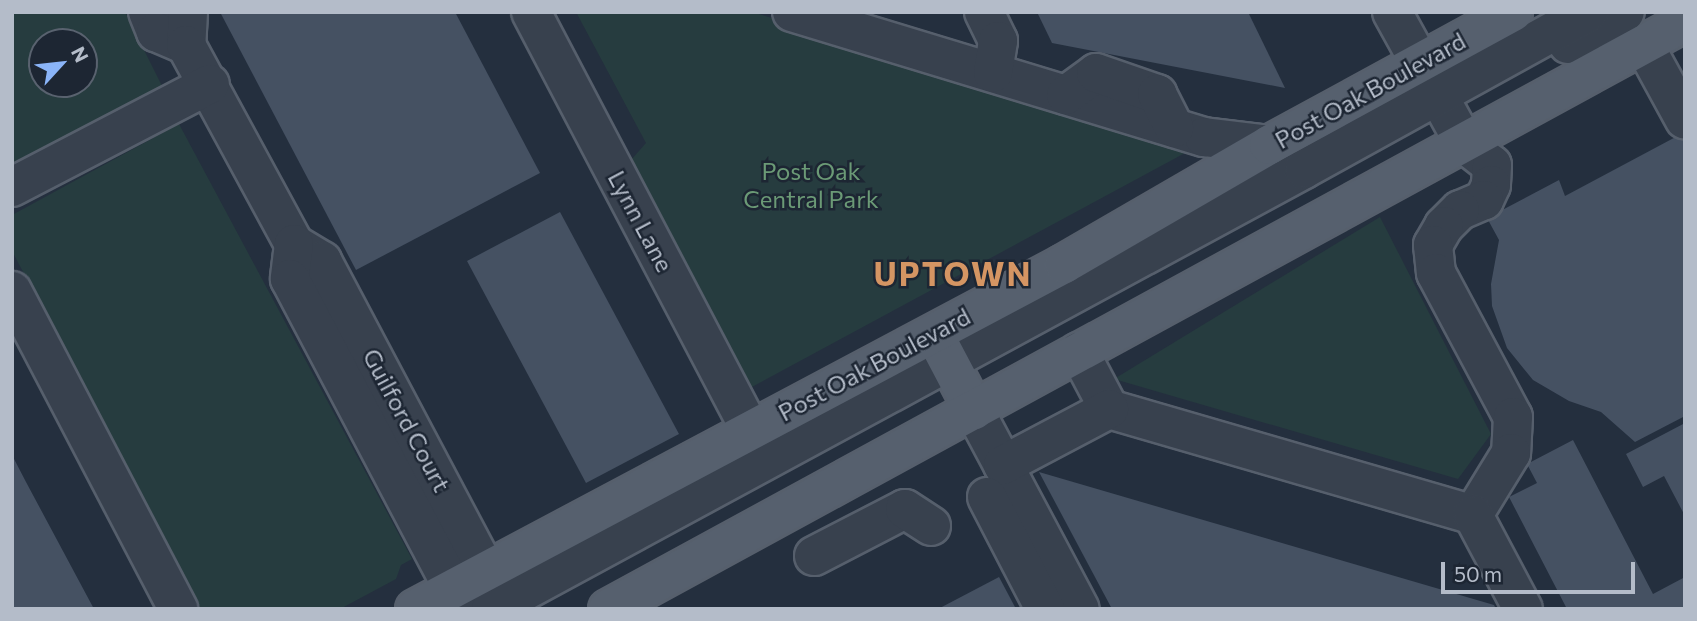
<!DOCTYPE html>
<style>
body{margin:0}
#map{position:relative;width:1697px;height:621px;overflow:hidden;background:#242f3e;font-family:Commissioner,sans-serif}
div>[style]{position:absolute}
.green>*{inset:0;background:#263c3f}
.building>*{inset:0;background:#455162}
.roads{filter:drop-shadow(2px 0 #565f6c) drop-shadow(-2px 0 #565f6c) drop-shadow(0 2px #565f6c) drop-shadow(0 -2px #565f6c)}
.minor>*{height:38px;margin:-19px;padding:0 19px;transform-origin:19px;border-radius:19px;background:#38414e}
.major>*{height:38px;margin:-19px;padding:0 19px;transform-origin:19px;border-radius:19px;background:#56606e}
span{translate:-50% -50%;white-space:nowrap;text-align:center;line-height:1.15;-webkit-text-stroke:5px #1d2633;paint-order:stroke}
.street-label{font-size:24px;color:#b4bcc9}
.park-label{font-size:24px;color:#6b9a76}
.district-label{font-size:32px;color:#d59563;font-weight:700;letter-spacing:2px}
.frame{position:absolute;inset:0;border:14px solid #b4bcc9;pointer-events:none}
.north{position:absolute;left:28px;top:28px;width:70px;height:70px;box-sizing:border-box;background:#1d2633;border:2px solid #59626f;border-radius:50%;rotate:63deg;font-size:19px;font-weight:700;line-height:28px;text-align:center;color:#b4bcc9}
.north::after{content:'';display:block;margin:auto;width:24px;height:32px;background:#8ab4f8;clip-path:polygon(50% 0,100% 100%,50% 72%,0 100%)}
.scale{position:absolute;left:1441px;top:562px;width:194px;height:32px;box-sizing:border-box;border:4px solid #b4bcc9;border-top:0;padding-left:9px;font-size:21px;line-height:24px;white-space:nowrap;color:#b4bcc9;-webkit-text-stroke:5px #1d2633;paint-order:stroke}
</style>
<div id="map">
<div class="green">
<div style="clip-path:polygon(evenodd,12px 12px,125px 12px,163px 88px,12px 163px,12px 12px,42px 42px,84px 42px,84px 84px,42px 84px,42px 42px)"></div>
<div style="clip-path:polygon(576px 12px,752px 12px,1198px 146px,750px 388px,631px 160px,646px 143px)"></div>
<div style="clip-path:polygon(179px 124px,412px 559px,401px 565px,396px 579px,340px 609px,201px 609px,12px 251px,12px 215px)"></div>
<div style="clip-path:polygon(1380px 217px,1491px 434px,1458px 479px,1114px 379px)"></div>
</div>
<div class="building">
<div style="clip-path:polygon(220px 12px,455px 12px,540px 173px,356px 270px)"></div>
<div style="clip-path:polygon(1037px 12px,1248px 12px,1285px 88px,1052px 43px)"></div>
<div style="clip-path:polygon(1685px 132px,1685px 416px,1635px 442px,1601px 412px,1569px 401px,1533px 380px,1507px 348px,1492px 306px,1491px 284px,1499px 240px,1487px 218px,1559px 180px,1565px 196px)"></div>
<div style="clip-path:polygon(560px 212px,679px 434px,586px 483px,467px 261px)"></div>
<div style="clip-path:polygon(1685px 423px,1685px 516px,1664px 476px,1643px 487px,1626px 454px)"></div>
<div style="clip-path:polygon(1573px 440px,1653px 594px,1685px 577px,1685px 609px,1567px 609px,1509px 497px,1537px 483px,1527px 464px)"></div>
<div style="clip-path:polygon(12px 455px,26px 482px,94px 609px,12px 609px)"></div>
<div style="clip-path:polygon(1039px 472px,1494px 605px,1496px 609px,1112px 609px)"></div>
<div style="clip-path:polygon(999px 577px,1016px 609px,938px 609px)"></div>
</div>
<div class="roads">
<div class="minor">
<div style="left:148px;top:12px;width:22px;rotate:68deg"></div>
<div style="left:156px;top:32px;width:33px;rotate:23deg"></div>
<div style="left:188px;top:12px;width:33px;rotate:93deg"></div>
<div style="left:186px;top:45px;width:226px;rotate:61.5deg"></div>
<div style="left:294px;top:244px;width:33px;rotate:31deg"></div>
<div style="left:322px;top:261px;width:385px;rotate:62.1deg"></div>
<div style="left:531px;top:12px;width:472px;rotate:62.3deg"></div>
<div style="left:792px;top:12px;width:431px;rotate:16.9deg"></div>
<div style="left:1204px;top:137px;width:65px;rotate:7deg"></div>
<div style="left:984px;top:12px;width:32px;rotate:64deg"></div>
<div style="left:998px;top:41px;width:32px;rotate:99deg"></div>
<div style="left:1392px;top:12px;width:151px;rotate:61.1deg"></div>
<div style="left:1465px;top:144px;width:34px;rotate:38deg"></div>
<div style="left:1492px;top:165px;width:20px;rotate:93deg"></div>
<div style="left:1491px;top:185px;width:17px;rotate:115deg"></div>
<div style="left:1484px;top:200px;width:26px;rotate:157deg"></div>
<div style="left:1460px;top:210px;width:23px;rotate:135deg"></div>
<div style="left:1444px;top:226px;width:22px;rotate:120deg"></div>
<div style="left:1433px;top:245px;width:28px;rotate:84deg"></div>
<div style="left:1436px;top:273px;width:163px;rotate:61.9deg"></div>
<div style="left:1513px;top:417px;width:36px;rotate:93deg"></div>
<div style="left:1511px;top:453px;width:73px;rotate:121.5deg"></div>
<div style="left:1568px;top:44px;width:65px;rotate:-29.3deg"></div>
<div style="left:1644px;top:45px;width:85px;rotate:61.3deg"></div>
<div style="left:1066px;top:95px;width:37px;rotate:-36deg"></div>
<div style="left:1096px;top:73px;width:65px;rotate:19deg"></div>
<div style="left:1157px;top:94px;width:38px;rotate:63deg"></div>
<div style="left:12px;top:187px;width:223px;rotate:-27.5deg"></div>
<div style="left:294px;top:244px;width:35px;rotate:97deg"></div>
<div style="left:290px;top:279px;width:373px;rotate:62.2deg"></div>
<div style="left:12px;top:291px;width:359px;rotate:62.4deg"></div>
<div style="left:1079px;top:352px;width:64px;rotate:62.2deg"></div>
<div style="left:1109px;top:409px;width:379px;rotate:16.2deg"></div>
<div style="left:1473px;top:515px;width:106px;rotate:62deg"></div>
<div style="left:974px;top:410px;width:225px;rotate:62deg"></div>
<div style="left:1003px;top:465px;width:120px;rotate:-27.8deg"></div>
<div style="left:987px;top:497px;width:126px;rotate:62.6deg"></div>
<div style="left:814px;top:556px;width:102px;rotate:-27.3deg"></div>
<div style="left:905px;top:509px;width:31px;rotate:33deg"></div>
<div style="left:491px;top:609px;width:924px;rotate:-28.42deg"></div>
<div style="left:1304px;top:169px;width:325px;rotate:-28.9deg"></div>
</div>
<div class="major">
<div style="left:934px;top:334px;width:86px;rotate:62.2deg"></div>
<div style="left:415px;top:609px;width:735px;rotate:-27.99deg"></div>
<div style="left:1064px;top:264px;width:237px;rotate:-30.1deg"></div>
<div style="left:1269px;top:145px;width:278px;rotate:-28.6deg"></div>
<div style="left:608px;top:609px;width:1227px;rotate:-28.59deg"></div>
</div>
</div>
<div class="street-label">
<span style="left:1370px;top:90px;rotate:-29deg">Post Oak Boulevard</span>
<span style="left:641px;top:221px;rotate:62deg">Lynn Lane</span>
<span style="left:874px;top:364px;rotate:-28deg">Post Oak Boulevard</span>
<span style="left:407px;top:420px;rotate:62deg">Guilford Court</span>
</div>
<div class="park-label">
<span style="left:811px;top:185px">Post Oak<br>Central Park</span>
</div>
<div class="district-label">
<span style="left:953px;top:273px">UPTOWN</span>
</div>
<div class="frame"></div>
<div class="north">N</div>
<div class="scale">50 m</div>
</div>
